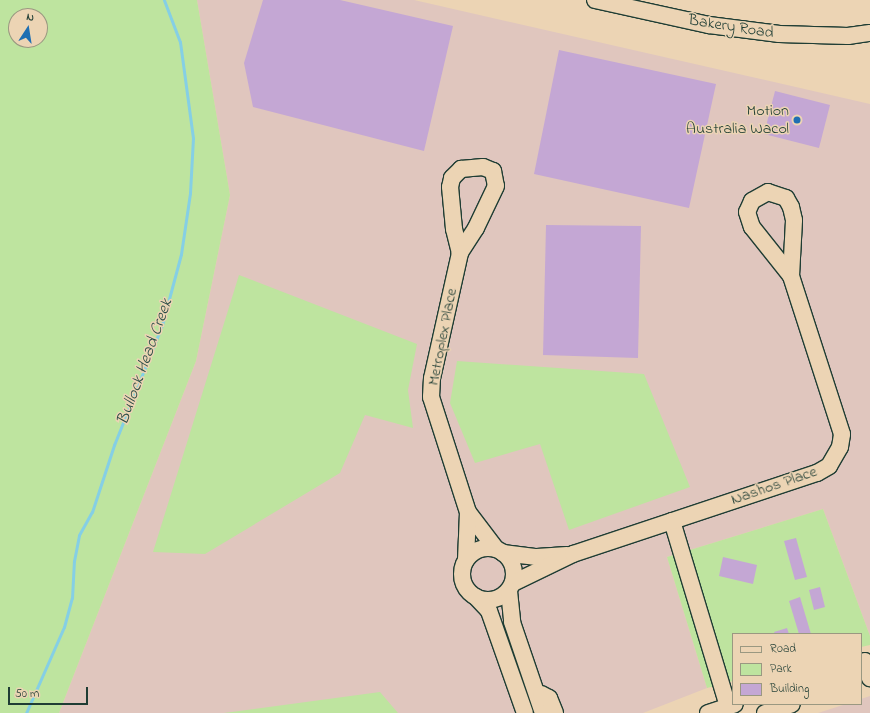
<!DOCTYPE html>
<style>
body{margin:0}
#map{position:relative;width:870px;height:713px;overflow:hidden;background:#ecd4b4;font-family:"Indie Flower",sans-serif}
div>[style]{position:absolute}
.built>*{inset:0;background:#e0c6be}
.green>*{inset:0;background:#bee49f}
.stream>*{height:3px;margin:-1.5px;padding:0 1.5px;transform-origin:1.5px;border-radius:1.5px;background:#85cfe5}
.building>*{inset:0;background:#c4a7d4}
.roads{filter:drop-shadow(1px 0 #1f3d34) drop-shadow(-1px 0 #1f3d34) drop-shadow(0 1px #1f3d34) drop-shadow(0 -1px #1f3d34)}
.minor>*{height:16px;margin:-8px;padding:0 8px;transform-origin:8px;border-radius:8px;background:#ecd4b4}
.minor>.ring{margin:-8px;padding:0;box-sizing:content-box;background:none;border:16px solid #ecd4b4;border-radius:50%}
.dots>*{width:11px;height:11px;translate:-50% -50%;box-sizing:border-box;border:2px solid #ecd4b4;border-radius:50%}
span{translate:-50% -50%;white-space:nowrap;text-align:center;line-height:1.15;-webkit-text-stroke:3px #ecd4b4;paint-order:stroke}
.street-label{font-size:16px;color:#1f3d34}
.poi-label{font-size:16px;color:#1f3d34}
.right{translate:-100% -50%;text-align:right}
.water-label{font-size:17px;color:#294c46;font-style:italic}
.legend{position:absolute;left:732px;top:633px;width:130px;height:72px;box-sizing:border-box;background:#ecd4b4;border:1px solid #9a9881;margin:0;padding:5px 7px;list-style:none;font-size:12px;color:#1f3d34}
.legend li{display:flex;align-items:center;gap:8px;height:20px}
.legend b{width:20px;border:1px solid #9a9881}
.north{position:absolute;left:8px;top:8px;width:40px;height:40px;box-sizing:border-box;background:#ecd4b4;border:1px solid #9a9881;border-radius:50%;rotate:12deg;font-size:11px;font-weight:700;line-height:16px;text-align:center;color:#1f3d34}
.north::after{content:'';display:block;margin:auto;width:14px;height:18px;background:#1f6fb2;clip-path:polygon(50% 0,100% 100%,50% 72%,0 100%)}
.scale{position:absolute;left:8px;top:687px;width:80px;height:18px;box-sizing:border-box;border:2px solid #1f3d34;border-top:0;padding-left:5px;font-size:12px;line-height:14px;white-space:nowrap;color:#1f3d34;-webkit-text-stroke:3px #ecd4b4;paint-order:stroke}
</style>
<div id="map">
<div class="built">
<div style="clip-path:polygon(197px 0,414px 0,870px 104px,870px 636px,823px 509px,667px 557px,707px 688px,643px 713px,59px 713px,196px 361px,230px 195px)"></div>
<div style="clip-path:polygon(870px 696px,870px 713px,818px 713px,846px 704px,861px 704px,861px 699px)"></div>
</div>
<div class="green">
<div style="clip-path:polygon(evenodd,0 0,197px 0,230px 195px,196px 361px,59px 713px,0 713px,0 0,16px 16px,40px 16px,40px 40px,16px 40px,16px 16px)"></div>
<div style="clip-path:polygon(239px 275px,417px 344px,408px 390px,413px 428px,365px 415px,340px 473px,205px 554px,153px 552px)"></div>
<div style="clip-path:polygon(457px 361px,644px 374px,690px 487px,569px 530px,540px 444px,475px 463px,450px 403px)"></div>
<div style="clip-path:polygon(823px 509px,870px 636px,870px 645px,861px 647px,861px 634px,733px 634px,733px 681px,707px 688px,667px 557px)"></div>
<div style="clip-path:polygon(380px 692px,398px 713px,224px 713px)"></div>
</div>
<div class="stream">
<div style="left:26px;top:713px;width:94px;rotate:-66.2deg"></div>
<div style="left:64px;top:627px;width:30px;rotate:-75deg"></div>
<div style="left:72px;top:598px;width:37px;rotate:-87deg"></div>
<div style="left:74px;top:561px;width:26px;rotate:-79deg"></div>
<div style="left:79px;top:535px;width:26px;rotate:-61deg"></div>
<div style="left:92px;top:512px;width:71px;rotate:-71.8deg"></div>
<div style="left:114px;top:445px;width:129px;rotate:-68.2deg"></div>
<div style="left:162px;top:325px;width:73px;rotate:-75deg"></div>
<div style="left:181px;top:254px;width:62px;rotate:-81.6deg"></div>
<div style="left:190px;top:193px;width:55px;rotate:-86.9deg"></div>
<div style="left:193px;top:138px;width:97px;rotate:-97.7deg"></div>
<div style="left:180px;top:42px;width:45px;rotate:-110.9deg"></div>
</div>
<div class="building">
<div style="clip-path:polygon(263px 0,340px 0,453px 26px,424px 151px,253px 107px,244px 63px)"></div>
<div style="clip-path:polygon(559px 50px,716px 84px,689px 208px,534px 174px)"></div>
<div style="clip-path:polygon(775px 91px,830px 105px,819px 148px,764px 134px)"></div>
<div style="clip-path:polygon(546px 225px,641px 226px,638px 358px,543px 355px)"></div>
<div style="clip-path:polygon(796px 538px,807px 577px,795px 580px,784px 541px)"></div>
<div style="clip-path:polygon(723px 557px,757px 565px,753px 584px,719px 576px)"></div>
<div style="clip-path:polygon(820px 587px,825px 607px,814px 610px,809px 590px)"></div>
<div style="clip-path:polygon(800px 597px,811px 634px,799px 634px,789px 601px)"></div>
<div style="clip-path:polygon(787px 628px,789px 634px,775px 634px,774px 632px)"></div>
</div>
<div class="roads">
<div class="minor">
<div style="left:595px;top:0;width:117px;rotate:12.4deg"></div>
<div style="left:709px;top:25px;width:71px;rotate:7.3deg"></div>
<div style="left:779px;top:34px;width:69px;rotate:1.7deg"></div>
<div style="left:848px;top:36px;width:22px;rotate:-8deg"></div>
<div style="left:460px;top:253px;width:25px;rotate:-104deg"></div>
<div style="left:454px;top:229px;width:42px;rotate:-95.4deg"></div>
<div style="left:450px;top:187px;width:9px;rotate:-77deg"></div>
<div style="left:452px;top:178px;width:13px;rotate:-45deg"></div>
<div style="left:461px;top:169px;width:22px;rotate:-5deg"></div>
<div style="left:483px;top:167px;width:11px;rotate:22deg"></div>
<div style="left:493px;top:171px;width:15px;rotate:79deg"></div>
<div style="left:496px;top:186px;width:47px;rotate:115.5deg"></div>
<div style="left:476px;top:228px;width:30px;rotate:123deg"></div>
<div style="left:460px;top:253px;width:128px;rotate:102.6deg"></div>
<div style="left:432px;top:378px;width:19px;rotate:93deg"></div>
<div style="left:431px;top:397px;width:121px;rotate:72.2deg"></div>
<div style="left:468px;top:512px;width:46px;rotate:52.9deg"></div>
<div style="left:672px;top:521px;width:193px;rotate:73.2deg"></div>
<div class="ring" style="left:462px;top:548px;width:36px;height:36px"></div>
<div style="left:503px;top:553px;width:34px;rotate:7deg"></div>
<div style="left:537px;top:557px;width:30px;rotate:-4deg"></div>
<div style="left:466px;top:560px;width:48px;rotate:-87.6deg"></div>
<div style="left:513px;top:583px;width:67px;rotate:-25.8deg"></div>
<div style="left:573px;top:554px;width:257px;rotate:-18.4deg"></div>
<div style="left:817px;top:473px;width:14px;rotate:-30deg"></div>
<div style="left:829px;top:466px;width:22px;rotate:-60deg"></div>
<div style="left:840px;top:447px;width:13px;rotate:-81deg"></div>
<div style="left:842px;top:434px;width:166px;rotate:-107.9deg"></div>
<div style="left:791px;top:276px;width:56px;rotate:-86.9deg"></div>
<div style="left:794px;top:220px;width:13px;rotate:-103deg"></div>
<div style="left:791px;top:207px;width:10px;rotate:-119deg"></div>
<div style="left:786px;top:198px;width:19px;rotate:-162deg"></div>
<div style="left:768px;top:192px;width:18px;rotate:151deg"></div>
<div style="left:752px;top:201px;width:12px;rotate:114deg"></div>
<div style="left:747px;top:212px;width:16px;rotate:72deg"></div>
<div style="left:752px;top:227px;width:63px;rotate:51.5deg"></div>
<div style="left:509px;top:591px;width:31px;rotate:84deg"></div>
<div style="left:512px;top:622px;width:96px;rotate:71.2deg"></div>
<div style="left:476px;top:597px;width:19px;rotate:47deg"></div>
<div style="left:489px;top:611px;width:108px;rotate:70.6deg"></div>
<div style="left:865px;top:661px;width:18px;rotate:74deg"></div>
<div style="left:541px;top:694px;width:9px;rotate:27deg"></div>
<div style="left:549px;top:698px;width:16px;rotate:68deg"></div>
<div style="left:708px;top:713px;width:28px;rotate:-18deg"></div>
<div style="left:765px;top:713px;width:28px;rotate:-18deg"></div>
</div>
</div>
<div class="dots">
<div style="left:797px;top:120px;background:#1f6fb2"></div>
</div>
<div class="street-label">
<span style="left:731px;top:27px;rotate:9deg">Bakery Road</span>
<span style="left:443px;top:337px;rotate:-79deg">Metroplex Place</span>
<span style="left:774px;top:486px;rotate:-19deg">Nashos Place</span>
</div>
<div class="poi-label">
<span class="right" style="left:789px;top:120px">Motion<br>Australia Wacol</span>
</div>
<div class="water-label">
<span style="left:145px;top:362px;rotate:-70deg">Bullock Head Creek</span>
</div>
<ul class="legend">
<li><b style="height:5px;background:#ecd4b4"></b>Road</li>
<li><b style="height:11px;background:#bee49f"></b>Park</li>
<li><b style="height:11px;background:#c4a7d4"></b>Building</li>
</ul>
<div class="north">N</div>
<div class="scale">50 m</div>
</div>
